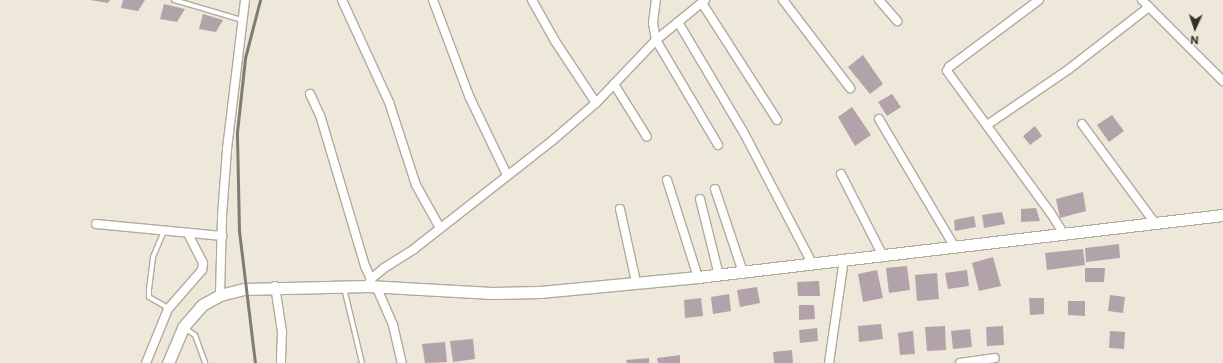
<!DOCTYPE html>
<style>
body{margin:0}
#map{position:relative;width:1223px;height:363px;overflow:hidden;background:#ede8d9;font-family:Commissioner,sans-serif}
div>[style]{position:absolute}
.building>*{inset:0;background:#b2a3ab}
.roads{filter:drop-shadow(1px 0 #b0ab9d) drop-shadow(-1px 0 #b0ab9d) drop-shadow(0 1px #b0ab9d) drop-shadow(0 -1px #b0ab9d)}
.lane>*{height:4px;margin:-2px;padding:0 2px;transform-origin:2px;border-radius:2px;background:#fff}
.street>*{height:8px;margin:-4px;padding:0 4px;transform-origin:4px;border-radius:4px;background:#fff}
.secondary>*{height:11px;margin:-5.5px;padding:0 5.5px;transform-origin:5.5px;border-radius:5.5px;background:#fff}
.rail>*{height:3px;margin:-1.5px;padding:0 1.5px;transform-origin:1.5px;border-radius:1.5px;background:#7f7c72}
span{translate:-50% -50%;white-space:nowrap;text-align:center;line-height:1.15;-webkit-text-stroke:3px #ede8d9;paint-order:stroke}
.north{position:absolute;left:1175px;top:8px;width:40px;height:40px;-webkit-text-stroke:3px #ede8d9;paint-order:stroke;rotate:183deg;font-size:11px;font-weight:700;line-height:16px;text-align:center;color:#34322c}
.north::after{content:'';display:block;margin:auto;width:14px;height:18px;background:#34322c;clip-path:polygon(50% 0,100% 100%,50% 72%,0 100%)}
</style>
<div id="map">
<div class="building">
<div style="clip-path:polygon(90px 0,110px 0,108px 3px)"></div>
<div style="clip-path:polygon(123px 0,145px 0,138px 11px,121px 8px)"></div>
<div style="clip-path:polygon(164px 4px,185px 9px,177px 22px,160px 19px)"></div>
<div style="clip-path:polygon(203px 14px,223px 20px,216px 32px,199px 29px)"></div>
<div style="clip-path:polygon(863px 55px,883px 84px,870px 94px,848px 67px)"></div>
<div style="clip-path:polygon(892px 94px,901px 107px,887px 116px,878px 102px)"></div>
<div style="clip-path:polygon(852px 107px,871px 135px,855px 146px,838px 117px)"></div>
<div style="clip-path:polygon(1112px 115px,1124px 131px,1109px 142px,1097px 125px)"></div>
<div style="clip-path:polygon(1035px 126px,1042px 136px,1030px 145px,1023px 136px)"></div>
<div style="clip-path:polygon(1083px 192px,1086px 211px,1060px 218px,1056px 199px)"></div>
<div style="clip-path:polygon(1036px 208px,1040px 221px,1021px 222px,1021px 209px)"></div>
<div style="clip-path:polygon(1002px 212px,1005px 224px,984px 228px,982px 215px)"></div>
<div style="clip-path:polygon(974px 216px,976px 227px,955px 231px,954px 220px)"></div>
<div style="clip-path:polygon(1119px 244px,1120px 258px,1086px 262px,1085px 248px)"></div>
<div style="clip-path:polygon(1083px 249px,1085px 265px,1047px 270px,1045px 253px)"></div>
<div style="clip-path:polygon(993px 257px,1001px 286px,979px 291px,972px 263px)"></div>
<div style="clip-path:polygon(907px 266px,910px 290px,889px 293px,886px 268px)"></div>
<div style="clip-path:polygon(1085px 268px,1105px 268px,1104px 282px,1085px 282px)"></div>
<div style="clip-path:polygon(877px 270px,883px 298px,863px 302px,858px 274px)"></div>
<div style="clip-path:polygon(967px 270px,969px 286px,948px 289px,945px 273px)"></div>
<div style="clip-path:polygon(937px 273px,939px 299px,917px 301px,915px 275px)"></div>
<div style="clip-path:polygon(819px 281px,820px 296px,798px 296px,797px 282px)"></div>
<div style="clip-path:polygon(757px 287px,760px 303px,740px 307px,737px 290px)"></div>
<div style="clip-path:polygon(729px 294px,731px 311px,713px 314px,711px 297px)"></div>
<div style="clip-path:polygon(1110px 295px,1125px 297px,1123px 313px,1108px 311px)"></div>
<div style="clip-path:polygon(701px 298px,703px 316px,685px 318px,684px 300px)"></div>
<div style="clip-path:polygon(1029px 298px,1044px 298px,1044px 314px,1030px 315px)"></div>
<div style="clip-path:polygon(1068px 301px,1085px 301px,1085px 316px,1068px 315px)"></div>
<div style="clip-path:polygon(799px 305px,814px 305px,815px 319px,799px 320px)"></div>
<div style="clip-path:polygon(881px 324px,883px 339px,859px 342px,858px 326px)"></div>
<div style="clip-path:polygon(945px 326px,946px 350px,927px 351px,925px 327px)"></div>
<div style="clip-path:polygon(1003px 326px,1004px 345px,987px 346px,986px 327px)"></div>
<div style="clip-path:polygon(817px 328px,818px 341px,800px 343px,799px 330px)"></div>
<div style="clip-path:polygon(970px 329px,972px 347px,953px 349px,951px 331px)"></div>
<div style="clip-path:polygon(913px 331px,915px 354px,900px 355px,898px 333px)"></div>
<div style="clip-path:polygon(1110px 331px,1125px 332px,1124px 349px,1109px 348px)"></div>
<div style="clip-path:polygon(473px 339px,475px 359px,453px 362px,450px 341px)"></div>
<div style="clip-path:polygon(445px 342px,447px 362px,425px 363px,422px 344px)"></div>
<div style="clip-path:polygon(792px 350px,793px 363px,774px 363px,773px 352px)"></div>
<div style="clip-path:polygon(680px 355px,680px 363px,658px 363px,657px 358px)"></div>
<div style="clip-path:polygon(649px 358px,649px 363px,627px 363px,626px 360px)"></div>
</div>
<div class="roads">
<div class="lane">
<div style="left:174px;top:0;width:71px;rotate:16.4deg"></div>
<div style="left:164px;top:231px;width:28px;rotate:113deg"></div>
<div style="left:153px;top:257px;width:34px;rotate:97deg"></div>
<div style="left:149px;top:291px;width:6px;rotate:90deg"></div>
<div style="left:149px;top:297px;width:22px;rotate:30deg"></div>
<div style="left:344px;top:288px;width:77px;rotate:76.5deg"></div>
<div style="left:183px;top:327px;width:14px;rotate:34deg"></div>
<div style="left:195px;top:335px;width:30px;rotate:70deg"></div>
</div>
<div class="street">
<div style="left:342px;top:0;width:112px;rotate:65.3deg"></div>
<div style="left:389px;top:102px;width:87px;rotate:72deg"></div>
<div style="left:416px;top:185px;width:49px;rotate:60.8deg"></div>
<div style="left:433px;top:0;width:103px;rotate:69.4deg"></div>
<div style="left:469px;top:96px;width:88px;rotate:64.3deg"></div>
<div style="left:532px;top:0;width:47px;rotate:60.7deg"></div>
<div style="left:555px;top:41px;width:74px;rotate:56.5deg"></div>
<div style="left:705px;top:0;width:63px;rotate:140.8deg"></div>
<div style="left:656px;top:40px;width:122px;rotate:59.4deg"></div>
<div style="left:783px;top:0;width:111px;rotate:52.7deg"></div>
<div style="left:879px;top:0;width:28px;rotate:49deg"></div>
<div style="left:1039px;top:0;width:112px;rotate:143.3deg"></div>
<div style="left:949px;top:67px;width:4px;rotate:117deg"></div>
<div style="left:947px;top:71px;width:175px;rotate:53.9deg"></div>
<div style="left:1050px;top:212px;width:25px;rotate:58deg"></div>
<div style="left:1142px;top:0;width:115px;rotate:45deg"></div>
<div style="left:702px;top:3px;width:139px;rotate:57.3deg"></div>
<div style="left:678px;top:22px;width:131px;rotate:59.3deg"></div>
<div style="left:745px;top:135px;width:144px;rotate:62.4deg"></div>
<div style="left:614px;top:84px;width:62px;rotate:58.1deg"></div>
<div style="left:310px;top:94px;width:23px;rotate:65deg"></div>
<div style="left:320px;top:115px;width:158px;rotate:73.4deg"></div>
<div style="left:365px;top:266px;width:14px;rotate:65deg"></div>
<div style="left:879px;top:119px;width:147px;rotate:59.4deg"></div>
<div style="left:1082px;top:124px;width:123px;rotate:53.6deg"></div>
<div style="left:987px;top:125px;width:99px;rotate:-34.3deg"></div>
<div style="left:1069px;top:69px;width:101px;rotate:-37.8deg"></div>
<div style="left:841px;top:174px;width:90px;rotate:62.9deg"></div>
<div style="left:667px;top:180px;width:102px;rotate:72.3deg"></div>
<div style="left:715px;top:189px;width:88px;rotate:71.4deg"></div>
<div style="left:700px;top:199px;width:78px;rotate:76deg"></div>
<div style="left:620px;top:209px;width:75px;rotate:77.6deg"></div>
<div style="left:96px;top:224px;width:127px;rotate:5.4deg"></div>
<div style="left:275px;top:286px;width:47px;rotate:81.3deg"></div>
<div style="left:282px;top:332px;width:31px;rotate:92deg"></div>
<div style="left:368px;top:286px;width:8px;rotate:-67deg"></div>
<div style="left:371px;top:279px;width:17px;rotate:-40deg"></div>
<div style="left:384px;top:268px;width:36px;rotate:-32deg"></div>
<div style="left:414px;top:249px;width:177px;rotate:-38.1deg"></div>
<div style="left:553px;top:140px;width:57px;rotate:-40.7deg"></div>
<div style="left:596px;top:103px;width:87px;rotate:-46.4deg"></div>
<div style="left:656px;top:40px;width:17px;rotate:-100deg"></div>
<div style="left:653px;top:23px;width:23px;rotate:-83deg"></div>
<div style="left:376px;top:286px;width:43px;rotate:66.4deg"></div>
<div style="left:393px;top:325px;width:39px;rotate:77deg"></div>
<div style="left:220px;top:295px;width:79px;rotate:-88.5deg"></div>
<div style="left:222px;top:216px;width:67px;rotate:-85.7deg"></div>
<div style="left:227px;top:149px;width:150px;rotate:-83.1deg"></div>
<div style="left:146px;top:363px;width:58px;rotate:-67.8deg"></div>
<div style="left:168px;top:309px;width:52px;rotate:-48.9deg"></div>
<div style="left:202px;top:270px;width:7px;rotate:-82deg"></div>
<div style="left:203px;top:263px;width:34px;rotate:-117deg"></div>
<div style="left:829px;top:363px;width:105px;rotate:-81.8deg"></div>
<div style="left:960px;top:363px;width:35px;rotate:-8deg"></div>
</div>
<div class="secondary">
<div style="left:168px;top:363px;width:39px;rotate:-67deg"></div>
<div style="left:183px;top:327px;width:29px;rotate:-49deg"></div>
<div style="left:202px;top:305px;width:21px;rotate:-29deg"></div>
<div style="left:220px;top:295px;width:25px;rotate:-14deg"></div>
<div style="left:244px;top:289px;width:124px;rotate:-1.4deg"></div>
<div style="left:368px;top:286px;width:124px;rotate:3.2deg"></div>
<div style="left:492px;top:293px;width:48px;rotate:-1.2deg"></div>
<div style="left:540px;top:292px;width:159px;rotate:-5.4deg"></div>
<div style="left:698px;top:277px;width:529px;rotate:-6.74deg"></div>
</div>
</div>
<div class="rail">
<div style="left:255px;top:363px;width:133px;rotate:-96.9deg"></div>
<div style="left:239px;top:231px;width:99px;rotate:-91.2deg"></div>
<div style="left:237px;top:132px;width:74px;rotate:-83.8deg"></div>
<div style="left:245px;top:58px;width:60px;rotate:-75.5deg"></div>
</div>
<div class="north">N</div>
</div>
